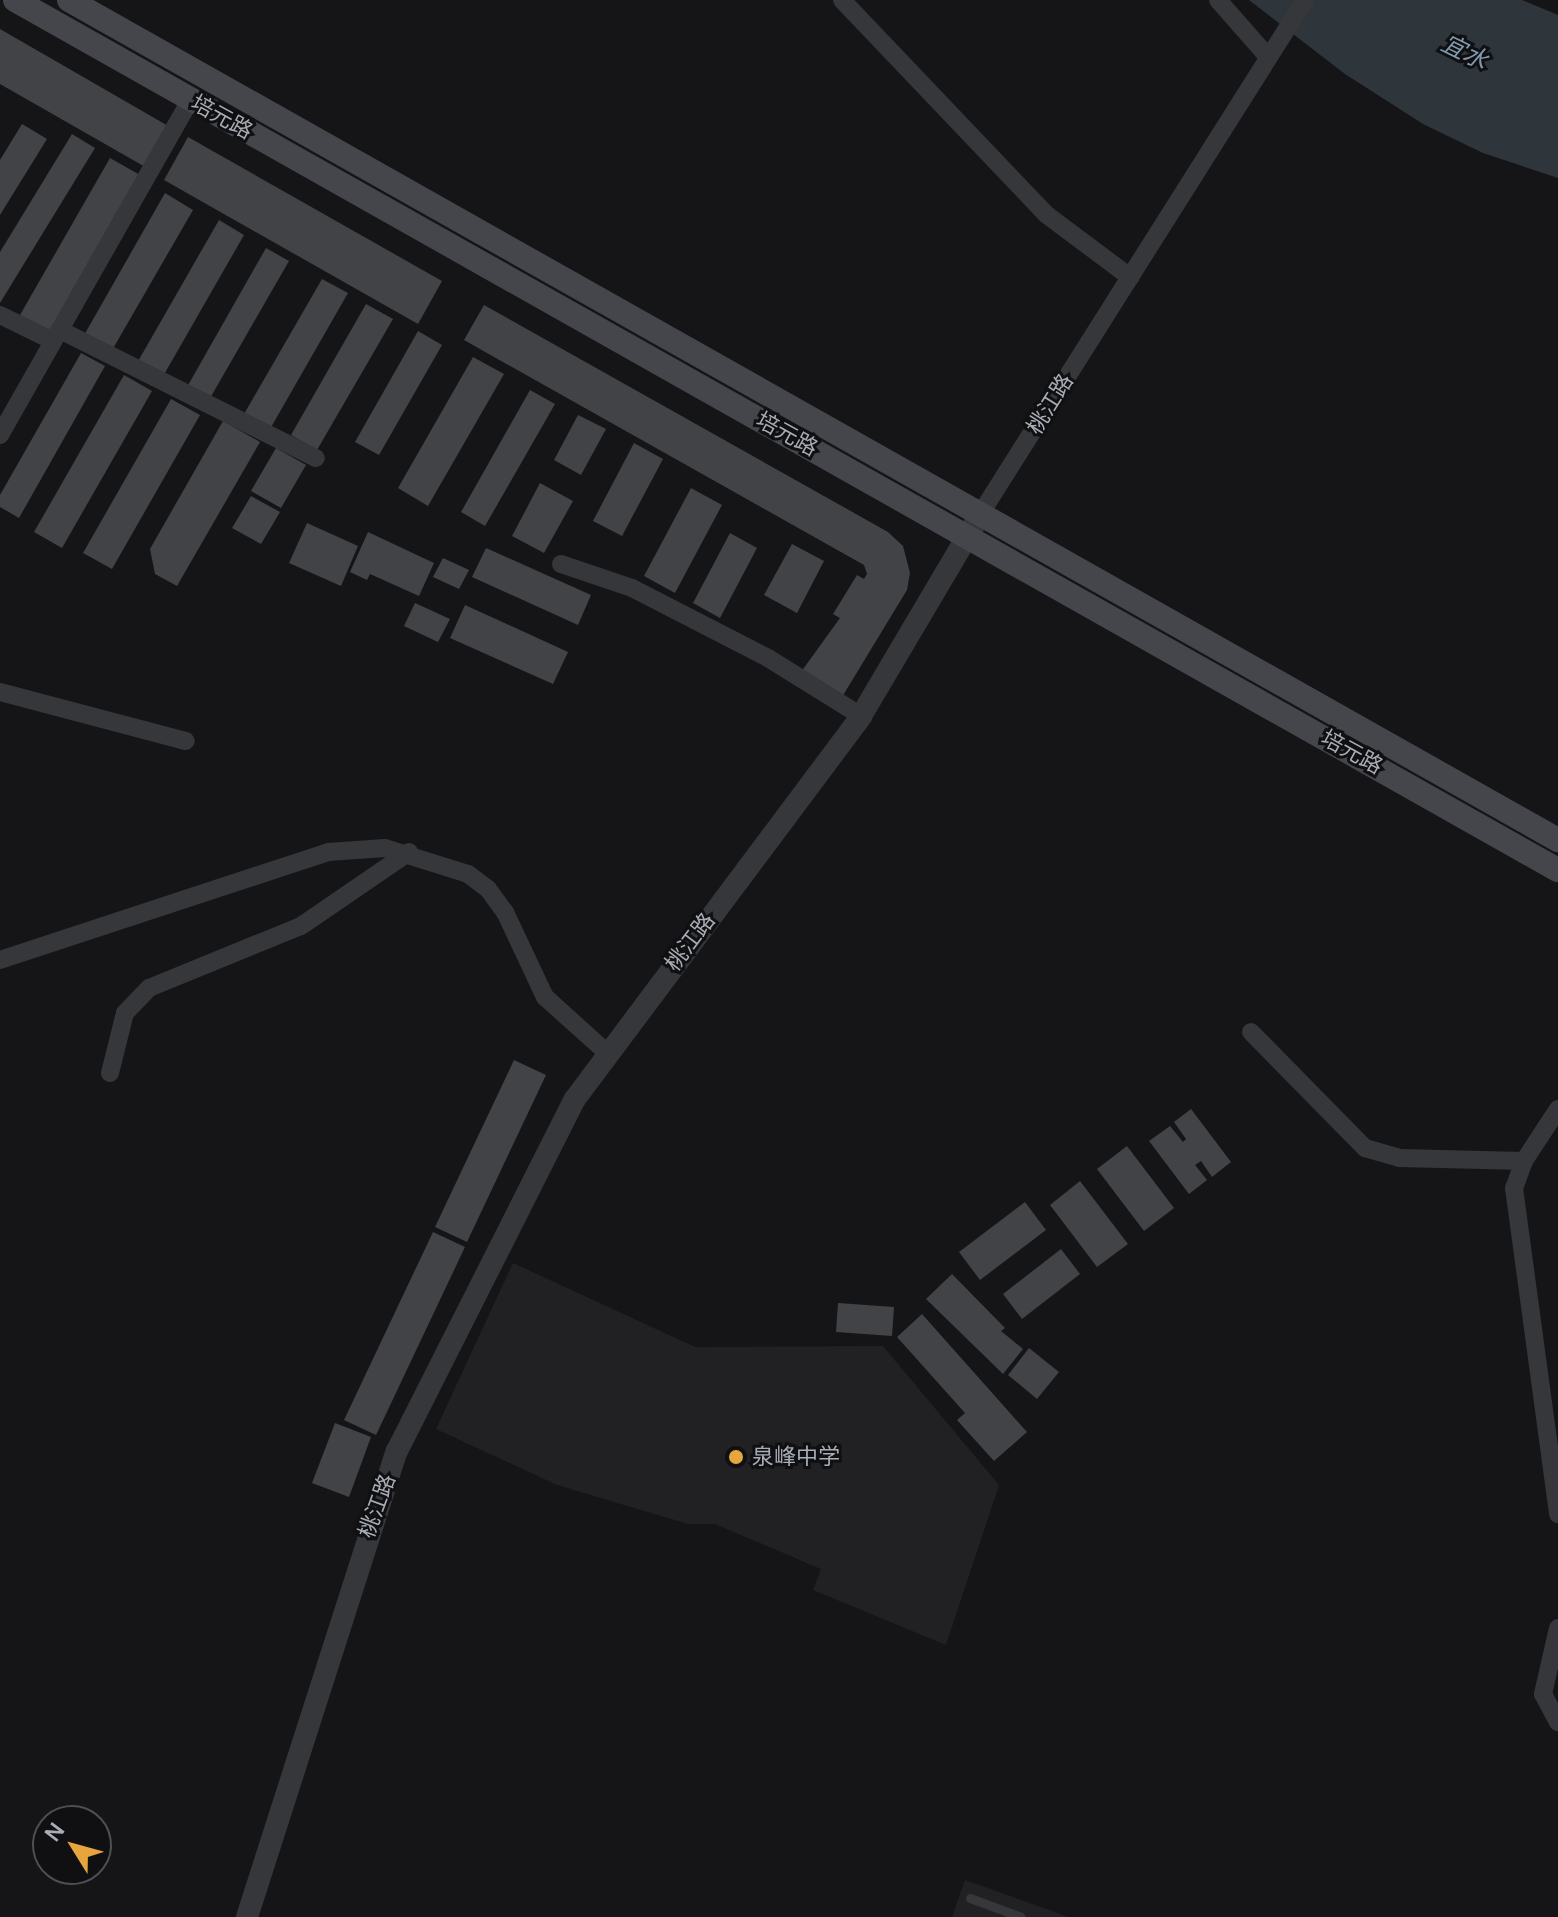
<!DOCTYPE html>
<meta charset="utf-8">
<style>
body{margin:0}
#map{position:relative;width:1558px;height:1917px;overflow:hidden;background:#151517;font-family:Manrope,"Noto Sans SC",sans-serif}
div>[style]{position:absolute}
.built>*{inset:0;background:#212124}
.water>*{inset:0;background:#2e363c}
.building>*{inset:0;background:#424347}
.service>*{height:9px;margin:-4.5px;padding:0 4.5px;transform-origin:4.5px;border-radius:4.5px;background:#36373b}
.minor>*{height:18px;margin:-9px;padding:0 9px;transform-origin:9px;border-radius:9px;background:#36373b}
.tertiary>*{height:22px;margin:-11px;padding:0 11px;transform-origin:11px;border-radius:11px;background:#36373b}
.secondary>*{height:24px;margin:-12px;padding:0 12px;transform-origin:12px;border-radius:12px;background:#44464b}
.dots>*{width:22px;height:22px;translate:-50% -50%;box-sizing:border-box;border:4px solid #101012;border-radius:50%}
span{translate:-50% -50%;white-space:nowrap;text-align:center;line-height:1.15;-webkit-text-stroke:6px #101012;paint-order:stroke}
.street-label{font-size:22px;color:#a8adb6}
.poi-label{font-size:22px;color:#a8adb6}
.left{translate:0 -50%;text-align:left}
.water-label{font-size:24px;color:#819baf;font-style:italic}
.north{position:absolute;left:32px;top:1805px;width:80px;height:80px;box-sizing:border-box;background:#101012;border:2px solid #4d4f54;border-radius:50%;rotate:307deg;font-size:22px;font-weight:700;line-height:32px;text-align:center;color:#a8adb6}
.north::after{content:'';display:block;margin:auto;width:28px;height:36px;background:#e7a63d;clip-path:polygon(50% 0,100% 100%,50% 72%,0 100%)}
</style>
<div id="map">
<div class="built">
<div style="clip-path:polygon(513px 1263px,695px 1347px,883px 1346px,999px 1485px,946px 1645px,813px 1590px,821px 1569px,715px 1524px,688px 1524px,557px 1485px,436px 1429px)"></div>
<div style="clip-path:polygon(965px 1880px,1069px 1917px,952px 1917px)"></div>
</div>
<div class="water">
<div style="clip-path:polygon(1249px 0,1522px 0,1558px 15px,1558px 178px,1483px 153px,1423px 124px,1345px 74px)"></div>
</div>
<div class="building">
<div style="clip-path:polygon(0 29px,170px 127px,147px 168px,0 84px)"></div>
<div style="clip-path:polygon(22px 124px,47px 139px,0 215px,0 160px)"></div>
<div style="clip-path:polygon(72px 134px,95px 148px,0 303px,0 252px)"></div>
<div style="clip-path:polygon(188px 137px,442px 281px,418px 324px,164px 180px)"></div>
<div style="clip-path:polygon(110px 158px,140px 175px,50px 333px,20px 315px)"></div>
<div style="clip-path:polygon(165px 193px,193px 210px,111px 352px,83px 337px)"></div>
<div style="clip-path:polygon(219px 220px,244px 235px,162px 378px,137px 363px)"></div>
<div style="clip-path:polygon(266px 248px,289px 261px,209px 400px,187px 387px)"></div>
<div style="clip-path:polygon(322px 279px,348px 293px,270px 429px,244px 414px)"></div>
<div style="clip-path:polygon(366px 304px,393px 319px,317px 450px,291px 435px)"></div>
<div style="clip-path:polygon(484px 305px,888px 532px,903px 546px,910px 573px,907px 590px,842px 697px,801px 672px,840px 618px,833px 614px,857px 575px,864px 579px,867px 574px,864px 565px,464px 340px)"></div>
<div style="clip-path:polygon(418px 331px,442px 345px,379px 455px,355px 442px)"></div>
<div style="clip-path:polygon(81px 353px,105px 366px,19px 518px,0 507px,0 495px)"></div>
<div style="clip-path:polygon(473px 357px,504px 374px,428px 506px,398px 488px)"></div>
<div style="clip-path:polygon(124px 375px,152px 391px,62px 548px,34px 532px)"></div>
<div style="clip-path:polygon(530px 390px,555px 404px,485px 526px,461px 512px)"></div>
<div style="clip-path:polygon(171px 399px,200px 415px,112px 569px,83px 553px)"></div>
<div style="clip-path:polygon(578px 415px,606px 429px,581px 475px,554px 460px)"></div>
<div style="clip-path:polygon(223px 421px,260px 442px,177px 586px,155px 574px,150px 549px)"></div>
<div style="clip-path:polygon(634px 443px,663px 459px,622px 536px,593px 521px)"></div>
<div style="clip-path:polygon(276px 448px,306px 465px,281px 508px,251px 491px)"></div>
<div style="clip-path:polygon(540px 483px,573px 501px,544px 553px,512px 536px)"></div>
<div style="clip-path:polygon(691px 488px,722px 505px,675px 593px,644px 576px)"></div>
<div style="clip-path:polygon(251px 496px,280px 512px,261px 544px,232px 528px)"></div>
<div style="clip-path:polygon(307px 523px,358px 546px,341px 586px,289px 563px)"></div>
<div style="clip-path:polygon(368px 532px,434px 563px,419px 596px,370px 574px,367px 580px,350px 572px)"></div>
<div style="clip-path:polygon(730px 533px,757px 548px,720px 618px,693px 603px)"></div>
<div style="clip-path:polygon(792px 544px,824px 561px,797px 613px,764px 595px)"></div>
<div style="clip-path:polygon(486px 548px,591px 595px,578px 625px,472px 577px)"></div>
<div style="clip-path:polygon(443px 558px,469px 570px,459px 589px,433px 577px)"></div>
<div style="clip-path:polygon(415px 603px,450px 619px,438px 642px,404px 626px)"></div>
<div style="clip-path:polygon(465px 605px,568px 652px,553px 684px,450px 638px)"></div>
<div style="clip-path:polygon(514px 1060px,546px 1075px,467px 1242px,435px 1227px)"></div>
<div style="clip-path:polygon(1191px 1109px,1231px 1162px,1212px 1177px,1201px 1161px,1195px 1165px,1207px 1180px,1189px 1194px,1149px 1141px,1170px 1126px,1183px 1142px,1186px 1139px,1174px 1122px)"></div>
<div style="clip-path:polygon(1127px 1146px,1174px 1208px,1144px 1231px,1097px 1169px)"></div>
<div style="clip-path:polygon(1080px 1181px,1128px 1244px,1097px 1267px,1050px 1205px)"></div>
<div style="clip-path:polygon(1025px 1202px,1046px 1230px,980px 1280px,959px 1252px)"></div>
<div style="clip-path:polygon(433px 1232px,465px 1247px,376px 1435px,344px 1420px)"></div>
<div style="clip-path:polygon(1061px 1249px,1080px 1274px,1022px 1319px,1003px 1294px)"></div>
<div style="clip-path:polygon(952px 1274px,1005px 1328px,1001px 1331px,1023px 1349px,1003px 1374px,926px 1299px)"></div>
<div style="clip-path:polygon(838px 1303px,894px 1307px,892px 1336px,836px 1332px)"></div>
<div style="clip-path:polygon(922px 1314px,1027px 1432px,994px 1461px,957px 1420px,965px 1413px,897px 1337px)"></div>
<div style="clip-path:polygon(1029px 1348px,1059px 1372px,1037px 1399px,1008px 1375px)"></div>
<div style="clip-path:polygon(335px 1423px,371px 1437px,349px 1497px,312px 1483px)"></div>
</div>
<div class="service">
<div style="left:970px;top:1898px;width:54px;rotate:20.4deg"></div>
</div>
<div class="minor">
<div style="left:842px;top:0;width:297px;rotate:46.4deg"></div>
<div style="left:1047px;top:215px;width:104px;rotate:36.8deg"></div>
<div style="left:1218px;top:0;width:76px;rotate:48.7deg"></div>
<div style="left:0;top:315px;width:59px;rotate:26.1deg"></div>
<div style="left:60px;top:330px;width:286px;rotate:26.6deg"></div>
<div style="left:0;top:435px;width:386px;rotate:-60.4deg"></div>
<div style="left:981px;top:513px;width:607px;rotate:-57.72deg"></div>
<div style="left:561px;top:564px;width:75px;rotate:18.7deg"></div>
<div style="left:632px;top:588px;width:153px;rotate:27.2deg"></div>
<div style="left:768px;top:658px;width:110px;rotate:31.9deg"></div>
<div style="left:0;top:692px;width:192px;rotate:14.8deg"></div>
<div style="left:0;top:960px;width:345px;rotate:-18.2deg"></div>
<div style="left:328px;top:852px;width:57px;rotate:-4deg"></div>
<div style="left:385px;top:848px;width:87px;rotate:17.4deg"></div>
<div style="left:468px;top:874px;width:25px;rotate:37deg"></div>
<div style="left:488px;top:889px;width:29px;rotate:54deg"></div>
<div style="left:505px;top:912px;width:94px;rotate:64.8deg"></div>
<div style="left:545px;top:997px;width:82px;rotate:42deg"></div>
<div style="left:1251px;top:1032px;width:163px;rotate:45.5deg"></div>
<div style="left:1365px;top:1148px;width:35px;rotate:16deg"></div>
<div style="left:1399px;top:1158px;width:125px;rotate:1.4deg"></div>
<div style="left:110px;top:1073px;width:62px;rotate:-76deg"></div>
<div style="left:125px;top:1013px;width:35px;rotate:-46deg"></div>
<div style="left:149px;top:988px;width:164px;rotate:-22.2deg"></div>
<div style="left:301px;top:926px;width:131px;rotate:-34.4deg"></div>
<div style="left:1558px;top:1109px;width:62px;rotate:123.2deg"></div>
<div style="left:1524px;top:1161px;width:29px;rotate:110deg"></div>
<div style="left:1514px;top:1188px;width:329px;rotate:82.3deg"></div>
<div style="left:1558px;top:1628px;width:68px;rotate:102.8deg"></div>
<div style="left:1543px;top:1694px;width:32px;rotate:62deg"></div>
</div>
<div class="tertiary">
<div style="left:247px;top:1917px;width:490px;rotate:-72.2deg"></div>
<div style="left:397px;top:1451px;width:394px;rotate:-63.2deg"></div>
<div style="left:575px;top:1099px;width:478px;rotate:-53.2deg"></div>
<div style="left:861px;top:716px;width:236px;rotate:-59.4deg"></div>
</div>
<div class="secondary">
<div style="left:15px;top:0;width:1771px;rotate:29.42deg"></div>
<div style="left:69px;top:0;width:1710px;rotate:29.43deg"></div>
</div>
<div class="dots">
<div style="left:736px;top:1457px;background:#e7a63d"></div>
</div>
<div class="street-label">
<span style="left:222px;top:117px;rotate:29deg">培元路</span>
<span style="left:1050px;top:404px;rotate:-58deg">桃江路</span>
<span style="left:787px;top:434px;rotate:29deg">培元路</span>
<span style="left:1352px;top:752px;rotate:29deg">培元路</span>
<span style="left:690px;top:942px;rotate:-53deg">桃江路</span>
<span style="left:377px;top:1506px;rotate:-70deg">桃江路</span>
</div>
<div class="poi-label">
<span class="left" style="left:752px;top:1457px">泉峰中学</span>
</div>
<div class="water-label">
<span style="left:1465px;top:51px;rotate:26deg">宜水</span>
</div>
<div class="north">N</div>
</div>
